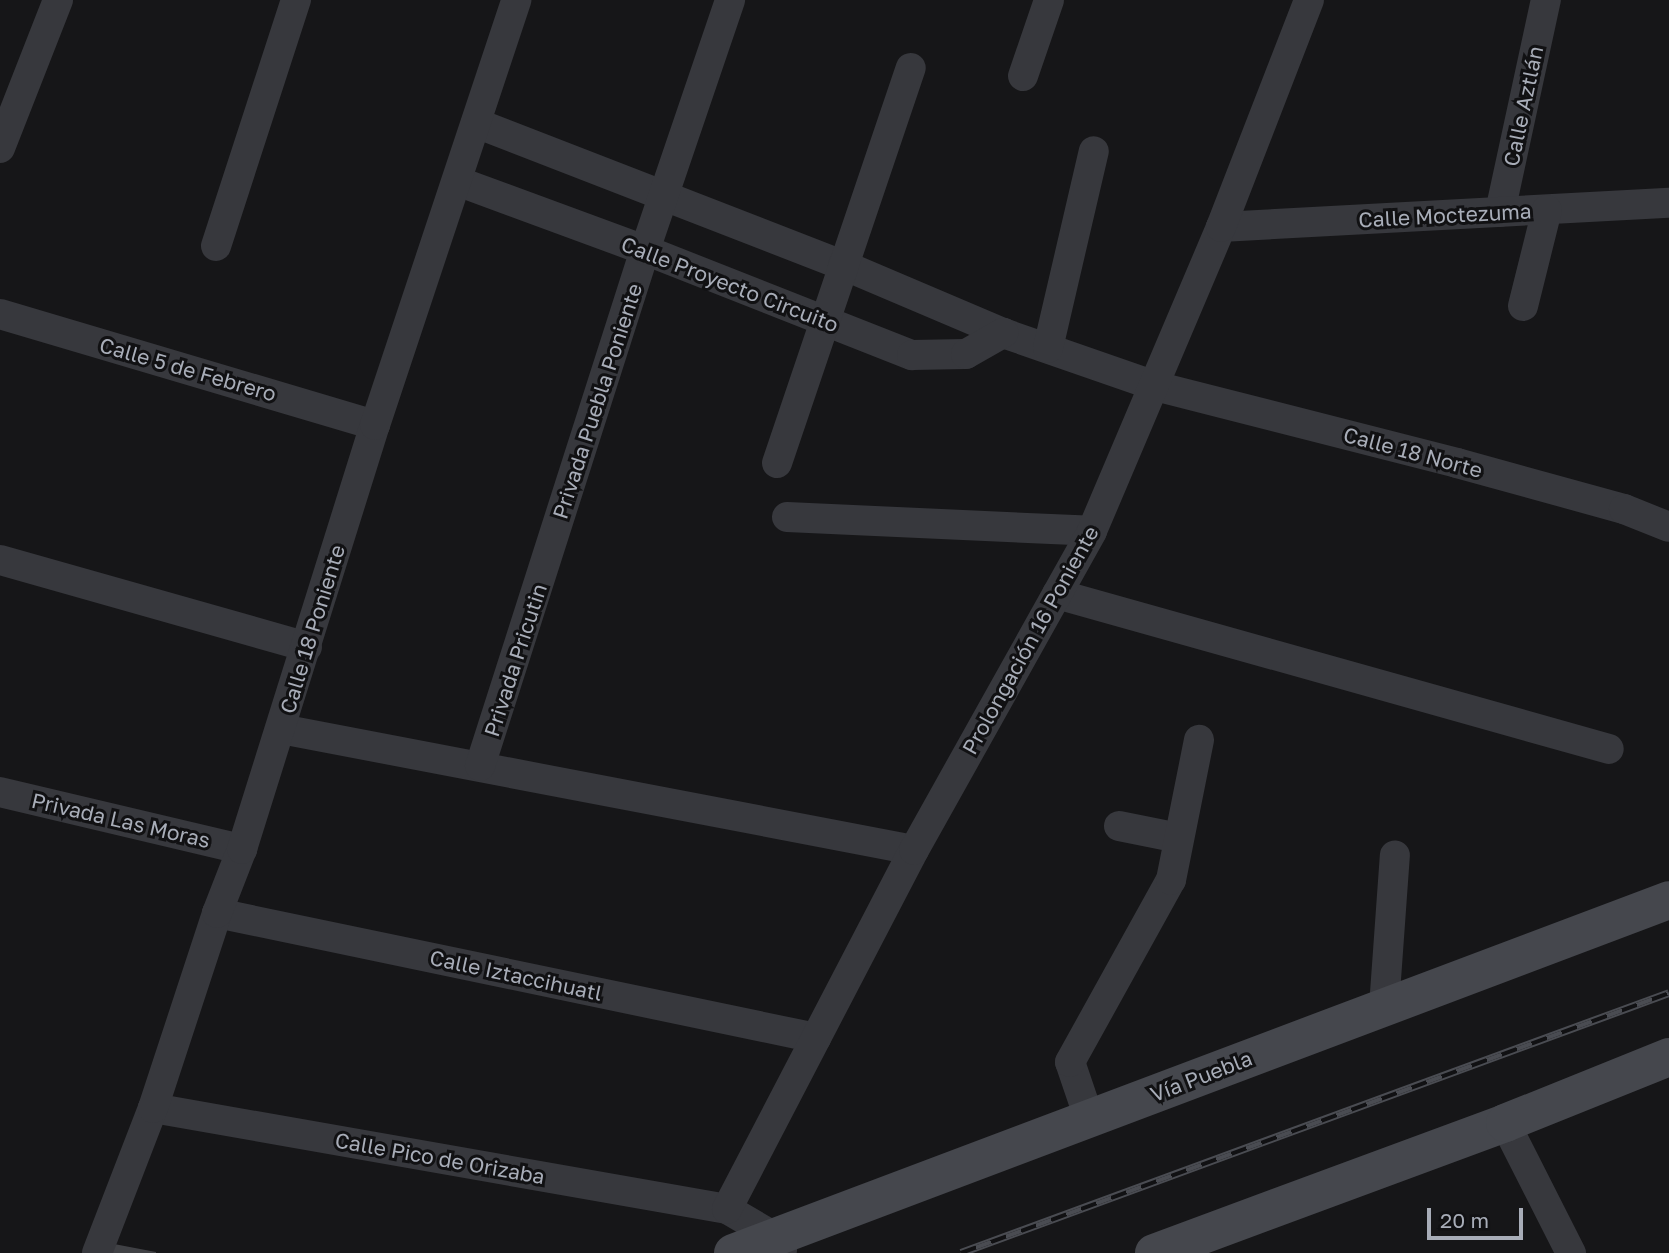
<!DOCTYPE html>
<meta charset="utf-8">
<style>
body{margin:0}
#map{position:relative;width:1669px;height:1253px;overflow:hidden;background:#161618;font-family:"Golos Text",sans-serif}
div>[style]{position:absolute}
.building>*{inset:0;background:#404145}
.minor>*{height:30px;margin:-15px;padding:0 15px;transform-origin:15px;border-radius:15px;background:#37383d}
.secondary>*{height:38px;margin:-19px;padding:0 19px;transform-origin:19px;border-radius:19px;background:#45474d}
.rail>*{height:8px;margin-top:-4px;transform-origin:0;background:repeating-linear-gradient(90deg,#111113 0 16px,#4a4c52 0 32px);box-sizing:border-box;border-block:2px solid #4a4c52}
span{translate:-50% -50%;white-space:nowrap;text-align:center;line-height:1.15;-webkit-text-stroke:6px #111113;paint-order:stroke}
.street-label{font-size:21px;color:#a8adb8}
.scale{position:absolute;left:1427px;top:1208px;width:96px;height:32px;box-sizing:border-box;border:4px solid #a8adb8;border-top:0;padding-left:9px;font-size:21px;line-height:24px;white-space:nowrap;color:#a8adb8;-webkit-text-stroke:5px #111113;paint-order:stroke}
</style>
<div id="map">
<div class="building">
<div style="clip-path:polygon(114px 1244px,156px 1252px,156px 1253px,111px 1253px)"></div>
</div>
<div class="minor">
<div style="left:1023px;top:76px;width:80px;rotate:-71.1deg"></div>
<div style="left:476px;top:123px;width:394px;rotate:21.2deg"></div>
<div style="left:843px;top:265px;width:174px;rotate:23deg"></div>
<div style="left:1003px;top:333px;width:161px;rotate:19.2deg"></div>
<div style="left:1155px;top:386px;width:312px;rotate:14.3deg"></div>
<div style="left:1457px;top:463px;width:173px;rotate:15.4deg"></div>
<div style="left:1624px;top:509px;width:48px;rotate:21.8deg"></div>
<div style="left:0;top:148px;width:159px;rotate:-68.6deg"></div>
<div style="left:457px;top:181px;width:200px;rotate:20.2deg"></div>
<div style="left:645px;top:250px;width:287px;rotate:21.5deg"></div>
<div style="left:912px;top:355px;width:54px;rotate:-1.1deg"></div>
<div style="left:966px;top:354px;width:43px;rotate:-29.6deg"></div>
<div style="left:1500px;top:212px;width:217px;rotate:-77.8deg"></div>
<div style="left:1221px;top:227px;width:449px;rotate:-3.1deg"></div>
<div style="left:216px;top:246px;width:259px;rotate:-72deg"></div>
<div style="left:1523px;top:306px;width:99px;rotate:-76deg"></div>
<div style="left:0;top:314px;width:391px;rotate:16.5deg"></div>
<div style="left:1048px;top:348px;width:202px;rotate:-76.9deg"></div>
<div style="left:777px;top:463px;width:417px;rotate:-71.3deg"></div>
<div style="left:787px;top:517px;width:305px;rotate:2.6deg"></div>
<div style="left:0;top:560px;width:319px;rotate:15.8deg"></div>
<div style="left:1057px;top:594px;width:573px;rotate:15.68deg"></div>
<div style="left:281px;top:729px;width:644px;rotate:10.82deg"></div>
<div style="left:480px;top:766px;width:542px;rotate:-72.27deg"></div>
<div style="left:645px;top:250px;width:264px;rotate:-71.2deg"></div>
<div style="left:0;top:792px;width:249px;rotate:13.3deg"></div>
<div style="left:1119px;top:826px;width:61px;rotate:11.3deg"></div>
<div style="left:217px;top:913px;width:612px;rotate:11.79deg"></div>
<div style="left:1384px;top:1007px;width:152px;rotate:-85.9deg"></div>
<div style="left:153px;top:1108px;width:583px;rotate:9.98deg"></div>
<div style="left:1089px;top:1118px;width:59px;rotate:-108.7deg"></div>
<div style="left:1070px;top:1062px;width:208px;rotate:-61deg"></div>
<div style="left:1171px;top:880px;width:143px;rotate:-78.7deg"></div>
<div style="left:1505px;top:1123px;width:146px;rotate:63.1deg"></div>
<div style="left:782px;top:1250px;width:17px;rotate:-123deg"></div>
<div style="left:773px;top:1236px;width:53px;rotate:-149.6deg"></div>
<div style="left:727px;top:1209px;width:405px;rotate:-62.5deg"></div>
<div style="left:914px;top:850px;width:365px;rotate:-60.8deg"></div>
<div style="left:1092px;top:531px;width:330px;rotate:-67deg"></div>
<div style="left:1221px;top:227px;width:243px;rotate:-68.8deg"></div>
<div style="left:97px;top:1253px;width:155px;rotate:-68.9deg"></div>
<div style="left:153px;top:1108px;width:205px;rotate:-71.8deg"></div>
<div style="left:217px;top:913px;width:69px;rotate:-68.7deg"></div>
<div style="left:242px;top:849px;width:444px;rotate:-72.6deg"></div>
<div style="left:375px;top:425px;width:448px;rotate:-71.6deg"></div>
</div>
<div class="secondary">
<div style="left:733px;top:1253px;width:1000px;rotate:-20.66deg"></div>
<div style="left:1154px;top:1253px;width:374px;rotate:-20.3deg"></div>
<div style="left:1505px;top:1123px;width:177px;rotate:-21.9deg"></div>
</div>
<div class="rail">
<div style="left:961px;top:1253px;width:754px;rotate:-20.16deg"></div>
</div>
<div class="street-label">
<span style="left:1523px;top:106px;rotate:-78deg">Calle Aztlán</span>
<span style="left:1445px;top:215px;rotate:-3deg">Calle Moctezuma</span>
<span style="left:730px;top:284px;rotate:21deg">Calle Proyecto Circuito</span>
<span style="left:188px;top:369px;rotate:16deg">Calle 5 de Febrero</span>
<span style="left:597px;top:401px;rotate:-72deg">Privada Puebla Poniente</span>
<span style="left:1413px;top:452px;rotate:15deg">Calle 18 Norte</span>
<span style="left:312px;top:629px;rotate:-73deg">Calle 18 Poniente</span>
<span style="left:1030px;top:640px;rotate:-61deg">Prolongación 16 Poniente</span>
<span style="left:515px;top:660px;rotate:-72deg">Privada Pricutin</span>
<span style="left:121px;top:820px;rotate:13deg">Privada Las Moras</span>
<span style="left:516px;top:975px;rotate:12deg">Calle Iztaccihuatl</span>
<span style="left:1201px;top:1076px;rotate:-21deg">Vía Puebla</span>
<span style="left:440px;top:1158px;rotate:10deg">Calle Pico de Orizaba</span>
</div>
<div class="scale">20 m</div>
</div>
